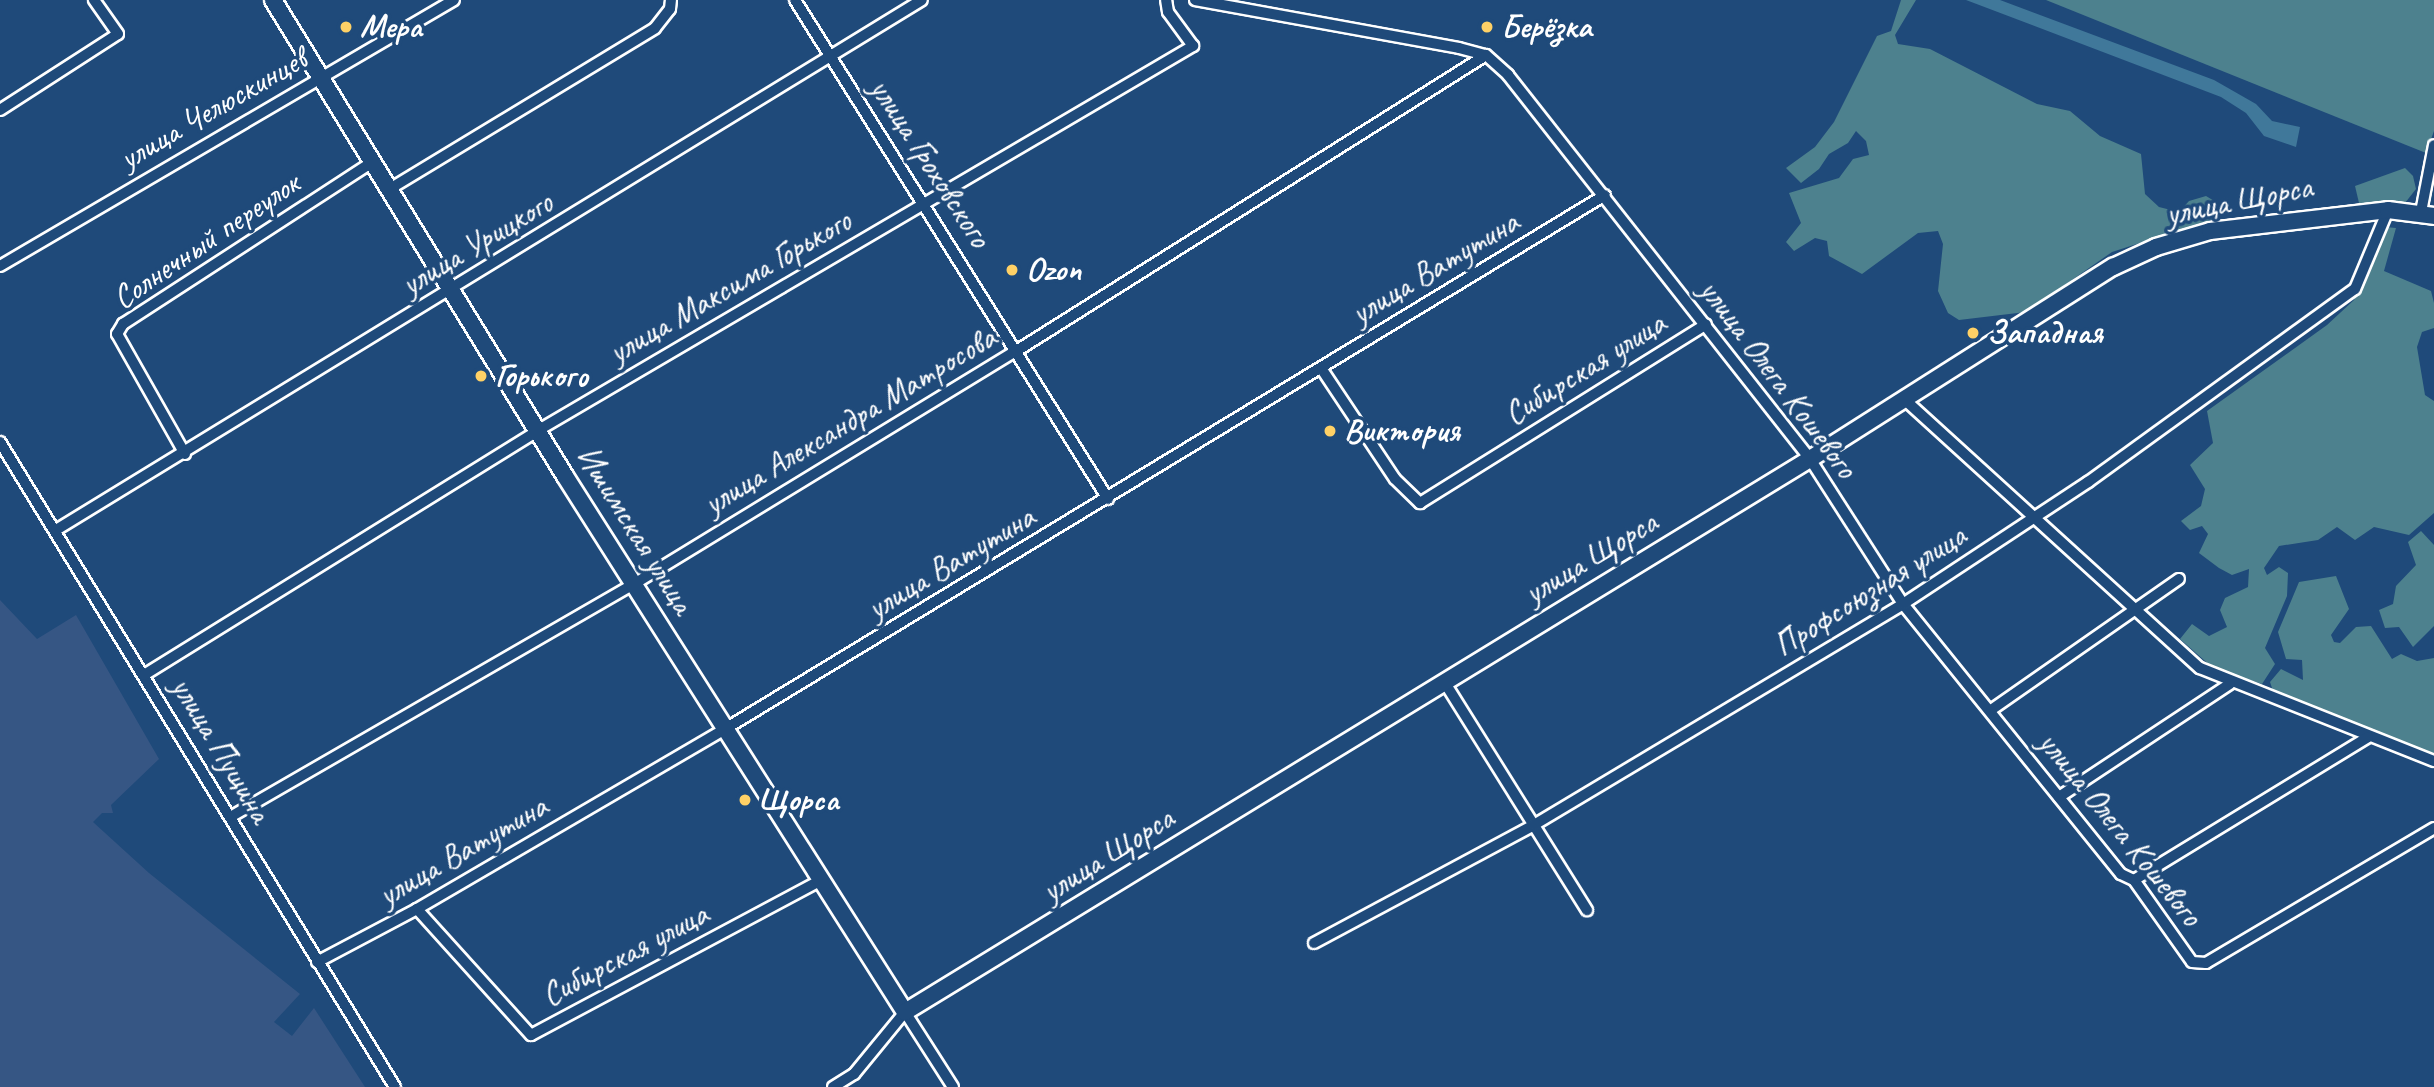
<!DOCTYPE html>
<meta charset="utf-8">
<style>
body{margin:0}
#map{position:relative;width:2434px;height:1087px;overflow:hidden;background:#1f4a7a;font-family:Caveat,sans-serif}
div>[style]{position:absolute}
.built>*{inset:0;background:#365684}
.green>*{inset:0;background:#4d818e}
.water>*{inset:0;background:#40789a}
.roads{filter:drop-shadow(2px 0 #fff) drop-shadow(-2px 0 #fff) drop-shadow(0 2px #fff) drop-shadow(0 -2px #fff)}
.street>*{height:10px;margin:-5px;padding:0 5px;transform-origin:5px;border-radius:5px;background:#1f4a7a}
.secondary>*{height:16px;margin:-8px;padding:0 8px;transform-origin:8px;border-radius:8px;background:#1f4a7a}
.dots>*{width:19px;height:19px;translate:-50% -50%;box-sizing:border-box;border:4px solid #1f4a7a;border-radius:50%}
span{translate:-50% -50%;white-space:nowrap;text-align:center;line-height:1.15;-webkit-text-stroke:7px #1f4a7a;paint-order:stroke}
.poi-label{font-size:33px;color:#fff;font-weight:700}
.left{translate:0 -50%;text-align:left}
.street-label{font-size:33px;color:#fff}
</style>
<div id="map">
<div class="built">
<div style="clip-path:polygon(0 600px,37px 639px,76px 615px,159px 759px,111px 805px,113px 813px,102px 813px,93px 822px,149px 873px,300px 994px,274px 1022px,292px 1036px,314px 1008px,365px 1087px,0 1087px)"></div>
</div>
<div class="green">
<div style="clip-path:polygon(1901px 0,1916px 0,1895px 35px,1898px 44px,1930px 49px,2037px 104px,2070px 111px,2100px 136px,2141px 154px,2145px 194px,2159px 207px,2179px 212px,2189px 201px,2206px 196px,2216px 202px,2217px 218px,2112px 252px,2026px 312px,1959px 320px,1948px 313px,1938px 291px,1943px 244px,1938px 231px,1918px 233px,1862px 274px,1829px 256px,1827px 241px,1815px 238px,1794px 251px,1786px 242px,1801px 223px,1789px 193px,1839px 178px,1853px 159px,1869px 155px,1866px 141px,1856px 131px,1848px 143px,1829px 154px,1819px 169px,1801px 183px,1786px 168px,1815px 147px,1834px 122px,1877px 36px,1891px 31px)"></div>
<div style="clip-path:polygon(2046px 0,2434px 0,2434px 131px,2426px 153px)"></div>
<div style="clip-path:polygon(2405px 168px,2413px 176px,2416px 189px,2405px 203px,2359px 203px,2355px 186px)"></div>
<div style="clip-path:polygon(2385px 227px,2396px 228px,2384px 271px,2431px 291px,2434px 303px,2434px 328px,2422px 332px,2417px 347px,2425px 395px,2434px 401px,2434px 513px,2409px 535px,2374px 527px,2355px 540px,2337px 527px,2318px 540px,2279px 546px,2264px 568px,2267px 575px,2279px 567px,2288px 573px,2287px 596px,2265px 648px,2275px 664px,2262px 684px,2213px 668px,2180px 639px,2192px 624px,2209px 636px,2227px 627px,2220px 610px,2225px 598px,2248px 587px,2249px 569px,2232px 575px,2219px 568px,2199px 553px,2208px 534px,2202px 526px,2190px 530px,2181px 521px,2201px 506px,2205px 489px,2190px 465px,2213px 443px,2207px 411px,2327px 325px,2354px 300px)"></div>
<div style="clip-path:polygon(2421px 531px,2434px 545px,2434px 626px,2413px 647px,2399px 627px,2385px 628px,2379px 610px,2393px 604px,2396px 586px,2416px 565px,2408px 542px)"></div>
<div style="clip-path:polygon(2336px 576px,2349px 609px,2331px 635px,2334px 642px,2340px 643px,2356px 627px,2371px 626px,2392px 659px,2401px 654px,2417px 661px,2434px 658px,2434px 753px,2368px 733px,2274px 694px,2270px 682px,2281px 669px,2303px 680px,2302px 660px,2286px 659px,2278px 632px,2299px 582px)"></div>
</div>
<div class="water">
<div style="clip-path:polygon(1966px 0,2000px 0,2214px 80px,2256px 104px,2272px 121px,2300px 127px,2296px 147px,2264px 136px,2246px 113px,2221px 97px)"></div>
</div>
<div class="roads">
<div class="street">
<div style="left:795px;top:0;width:589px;rotate:57.9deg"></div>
<div style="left:1195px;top:0;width:268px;rotate:10.3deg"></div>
<div style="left:1459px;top:48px;width:28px;rotate:15deg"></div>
<div style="left:1486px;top:55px;width:30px;rotate:42deg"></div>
<div style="left:1508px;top:75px;width:489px;rotate:51.8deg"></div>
<div style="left:1810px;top:459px;width:172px;rotate:57.3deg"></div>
<div style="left:1903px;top:604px;width:347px;rotate:51.1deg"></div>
<div style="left:2121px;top:874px;width:14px;rotate:25deg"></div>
<div style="left:2134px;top:880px;width:100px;rotate:54.7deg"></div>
<div style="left:2192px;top:962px;width:14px;rotate:4deg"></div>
<div style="left:2206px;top:963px;width:265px;rotate:-30.6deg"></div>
<div style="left:0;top:110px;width:140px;rotate:-32.8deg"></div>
<div style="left:118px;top:34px;width:42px;rotate:-125.2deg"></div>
<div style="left:388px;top:190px;width:312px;rotate:-31.2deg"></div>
<div style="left:655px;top:28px;width:24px;rotate:-52deg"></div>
<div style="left:670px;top:9px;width:9px;rotate:-84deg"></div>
<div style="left:2421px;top:212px;width:68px;rotate:-79deg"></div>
<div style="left:0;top:266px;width:526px;rotate:-30.37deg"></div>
<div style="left:1321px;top:368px;width:133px;rotate:56.3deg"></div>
<div style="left:1395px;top:479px;width:35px;rotate:44deg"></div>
<div style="left:1420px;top:503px;width:337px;rotate:-32deg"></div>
<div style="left:1904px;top:399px;width:400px;rotate:42.3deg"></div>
<div style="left:2200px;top:668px;width:252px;rotate:21.7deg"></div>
<div style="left:0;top:442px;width:756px;rotate:58.52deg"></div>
<div style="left:185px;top:454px;width:138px;rotate:-119.5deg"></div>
<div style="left:117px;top:334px;width:12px;rotate:-59deg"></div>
<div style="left:123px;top:324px;width:296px;rotate:-33deg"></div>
<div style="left:56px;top:530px;width:1015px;rotate:-31.47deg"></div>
<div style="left:144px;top:675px;width:463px;rotate:-31.8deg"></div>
<div style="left:537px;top:431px;width:761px;rotate:-30.41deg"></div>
<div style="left:1193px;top:46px;width:42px;rotate:-126.3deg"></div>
<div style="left:1168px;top:12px;width:12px;rotate:-99deg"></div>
<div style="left:1445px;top:683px;width:268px;rotate:58deg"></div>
<div style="left:1991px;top:710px;width:229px;rotate:-34.9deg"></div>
<div style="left:2059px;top:797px;width:205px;rotate:-33.5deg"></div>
<div style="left:232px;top:816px;width:464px;rotate:-30deg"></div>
<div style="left:634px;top:584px;width:450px;rotate:-31.4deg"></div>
<div style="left:1018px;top:350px;width:553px;rotate:-32.22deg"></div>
<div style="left:2134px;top:880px;width:274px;rotate:-31.4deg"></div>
<div style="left:417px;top:909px;width:170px;rotate:47.9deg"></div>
<div style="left:531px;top:1035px;width:327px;rotate:-28.1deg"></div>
<div style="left:1314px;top:943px;width:250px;rotate:-28.2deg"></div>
<div style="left:1534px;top:825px;width:430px;rotate:-30.9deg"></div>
<div style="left:1903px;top:604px;width:222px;rotate:-33.4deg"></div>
<div style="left:2088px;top:482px;width:329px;rotate:-35.9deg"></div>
<div style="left:2355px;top:289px;width:86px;rotate:-67.3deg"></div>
<div style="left:317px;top:962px;width:113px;rotate:-27.9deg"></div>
<div style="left:417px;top:909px;width:357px;rotate:-30.3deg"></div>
<div style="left:725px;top:729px;width:1029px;rotate:-31.25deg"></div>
<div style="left:833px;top:1087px;width:25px;rotate:-32deg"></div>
<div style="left:854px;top:1074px;width:80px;rotate:-50.6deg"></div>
<div style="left:905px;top:1012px;width:89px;rotate:57.4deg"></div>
</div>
<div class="secondary">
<div style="left:273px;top:0;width:558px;rotate:58.47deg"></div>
<div style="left:565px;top:476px;width:635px;rotate:57.61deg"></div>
<div style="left:905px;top:1012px;width:1061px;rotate:-31.43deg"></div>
<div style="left:1810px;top:459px;width:359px;rotate:-32.4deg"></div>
<div style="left:2113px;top:267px;width:47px;rotate:-24.9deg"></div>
<div style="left:2156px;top:247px;width:56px;rotate:-16.5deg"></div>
<div style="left:2210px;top:231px;width:179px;rotate:-6.7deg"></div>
<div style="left:2388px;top:210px;width:46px;rotate:7.4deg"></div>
</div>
</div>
<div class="dots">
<div style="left:346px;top:27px;background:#ffd166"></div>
<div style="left:1487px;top:27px;background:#ffd166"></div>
<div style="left:1012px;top:270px;background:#ffd166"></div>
<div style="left:1973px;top:333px;background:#ffd166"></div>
<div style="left:481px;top:376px;background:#ffd166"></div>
<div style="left:1330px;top:431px;background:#ffd166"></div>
<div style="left:745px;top:800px;background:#ffd166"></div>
</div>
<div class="poi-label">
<span class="left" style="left:360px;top:27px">Мера</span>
<span class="left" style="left:1501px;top:27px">Берёзка</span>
<span class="left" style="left:1026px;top:270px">Ozon</span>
<span class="left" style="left:1987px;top:333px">Западная</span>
<span class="left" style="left:495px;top:376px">Горького</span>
<span class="left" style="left:1344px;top:431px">Виктория</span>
<span class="left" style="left:759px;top:800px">Щорса</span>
</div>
<div class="street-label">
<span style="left:213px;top:109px;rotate:-30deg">улица Челюскинцев</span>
<span style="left:930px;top:163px;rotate:57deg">улица Гроховского</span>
<span style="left:2239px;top:201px;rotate:-11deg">улица Щорса</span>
<span style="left:206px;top:241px;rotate:-34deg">Солнечный переулок</span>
<span style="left:477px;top:244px;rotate:-31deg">улица Урицкого</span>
<span style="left:1435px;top:268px;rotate:-31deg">улица Ватутина</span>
<span style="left:730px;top:287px;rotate:-30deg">улица Максима Горького</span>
<span style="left:1585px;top:369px;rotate:-32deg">Сибирская улица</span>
<span style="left:1778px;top:379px;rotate:53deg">улица Олега Кошевого</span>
<span style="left:850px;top:421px;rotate:-31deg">улица Александра Матросова</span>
<span style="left:635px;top:530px;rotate:58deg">Ишимская улица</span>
<span style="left:1591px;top:558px;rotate:-31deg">улица Щорса</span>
<span style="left:951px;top:563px;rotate:-31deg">улица Ватутина</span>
<span style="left:1870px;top:591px;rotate:-32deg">Профсоюзная улица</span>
<span style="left:221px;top:750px;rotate:59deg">улица Пущина</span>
<span style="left:2120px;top:829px;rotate:51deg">улица Олега Кошевого</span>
<span style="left:463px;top:851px;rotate:-30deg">улица Ватутина</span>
<span style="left:1108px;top:855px;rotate:-32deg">улица Щорса</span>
<span style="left:625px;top:955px;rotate:-28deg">Сибирская улица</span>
</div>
</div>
